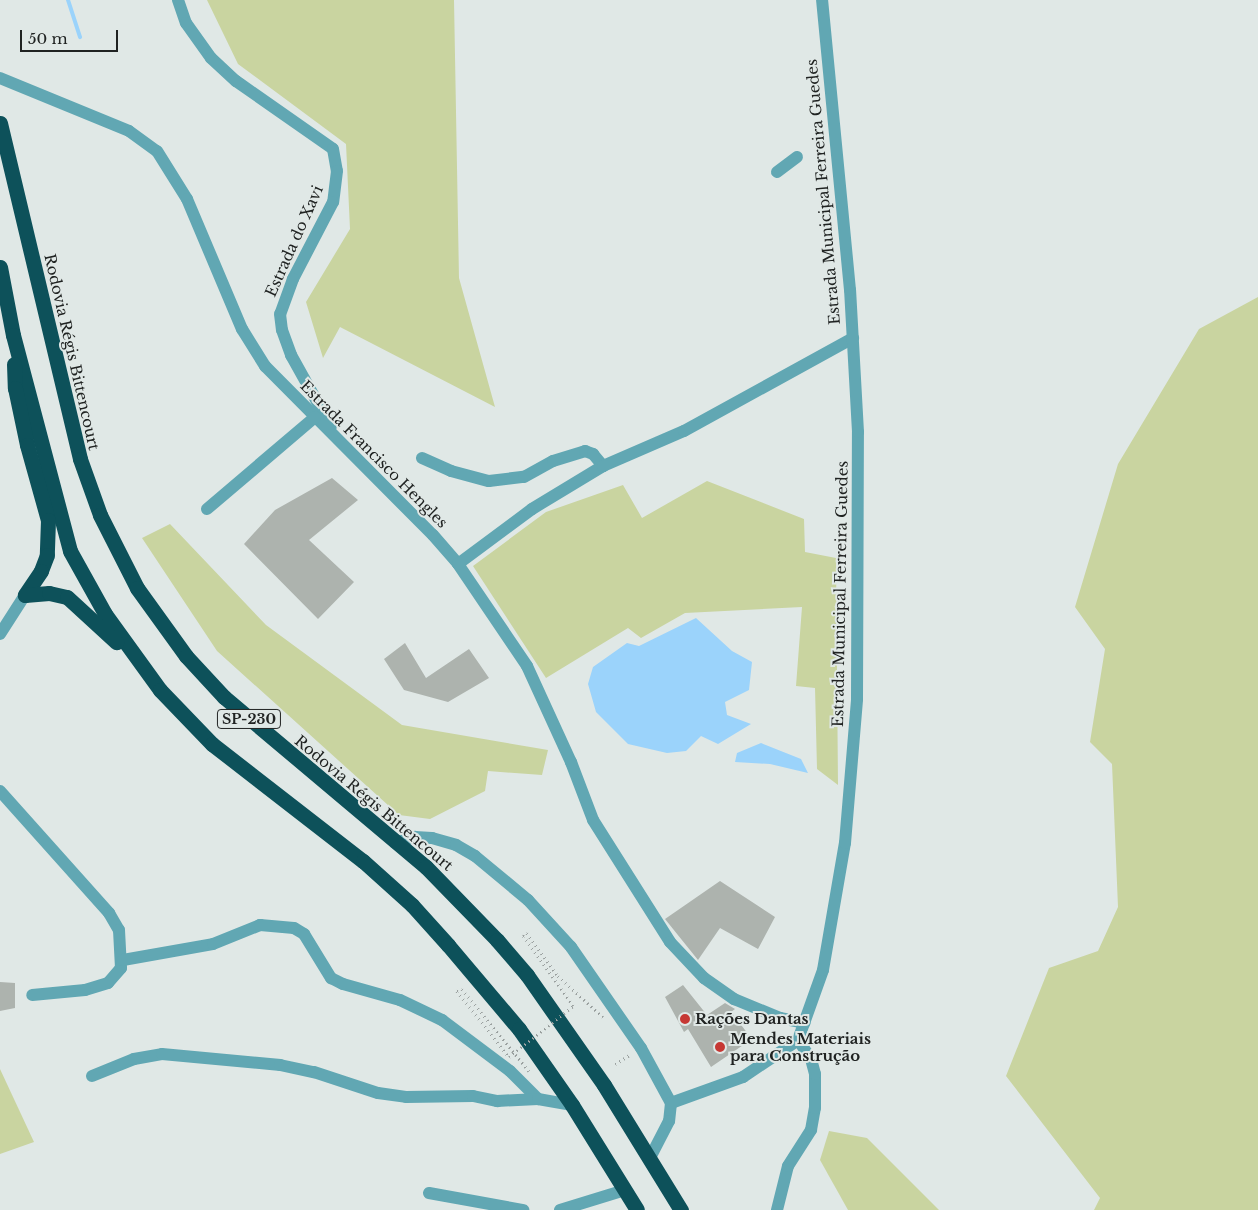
<!DOCTYPE html>
<meta charset="utf-8">
<style>
body{margin:0}
#map{position:relative;width:1258px;height:1210px;overflow:hidden;background:#e0e8e6;font-family:"Libre Baskerville",serif}
div>[style]{position:absolute}
.green>*{inset:0;background:#c9d4a0}
.water>*{inset:0;background:#9bd3fb}
.stream>*{height:4px;margin:-2px;padding:0 2px;transform-origin:2px;border-radius:2px;background:#9bd3fb}
.building>*{inset:0;background:#adb3ae}
.path>*{height:2.5px;margin-top:-1.25px;transform-origin:0;background:repeating-linear-gradient(90deg,#9aa09f 0 1px,transparent 0 5px)}
.minor>*{height:12px;margin:-6px;padding:0 6px;transform-origin:6px;border-radius:6px;background:#61a7b3}
.highway>*{height:15px;margin:-7.5px;padding:0 7.5px;transform-origin:7.5px;border-radius:7.5px;background:#0d515a}
.path-bridge>*{height:2.5px;margin-top:-1.25px;transform-origin:0;background:repeating-linear-gradient(90deg,#9aa09f 0 1px,transparent 0 5px)}
.dots>*{width:14px;height:14px;translate:-50% -50%;box-sizing:border-box;border:2px solid #e0e8e6;border-radius:50%}
span{translate:-50% -50%;white-space:nowrap;text-align:center;line-height:1.15;-webkit-text-stroke:4px #e0e8e6;paint-order:stroke}
.shield-label span{padding:1px 4px;background:#e0e8e6;border:1px solid;border-radius:4px;-webkit-text-stroke-width:0}
.shield-label{font-size:14px;color:#202322;font-weight:700}
.street-label{font-size:15px;color:#202322}
.poi-label{font-size:15px;color:#202322;font-weight:700}
.left{translate:0 -50%;text-align:left}
.scale{position:absolute;left:20px;top:30px;width:98px;height:22px;box-sizing:border-box;border:2px solid #202322;border-top:0;padding-left:6px;font-size:15px;line-height:18px;white-space:nowrap;color:#202322;-webkit-text-stroke:4px #e0e8e6;paint-order:stroke}
</style>
<div id="map">
<div class="green">
<div style="clip-path:polygon(207px 0,454px 0,459px 278px,495px 407px,340px 327px,323px 358px,306px 302px,350px 229px,346px 144px,238px 64px)"></div>
<div style="clip-path:polygon(1258px 297px,1258px 1210px,1094px 1210px,1100px 1198px,1006px 1076px,1049px 968px,1098px 951px,1118px 907px,1112px 764px,1090px 742px,1105px 649px,1075px 607px,1118px 464px,1199px 329px)"></div>
<div style="clip-path:polygon(707px 481px,804px 519px,805px 552px,836px 558px,838px 785px,817px 769px,815px 688px,796px 686px,802px 607px,685px 613px,641px 638px,628px 628px,546px 678px,473px 566px,546px 512px,623px 485px,642px 518px)"></div>
<div style="clip-path:polygon(170px 524px,266px 625px,402px 725px,548px 750px,542px 775px,488px 771px,485px 791px,430px 819px,399px 815px,217px 651px,142px 538px)"></div>
<div style="clip-path:polygon(0 1069px,34px 1142px,0 1154px)"></div>
<div style="clip-path:polygon(829px 1131px,867px 1138px,939px 1210px,848px 1210px,820px 1160px)"></div>
</div>
<div class="water">
<div style="clip-path:polygon(696px 618px,732px 651px,752px 662px,749px 690px,725px 702px,727px 715px,751px 724px,718px 744px,701px 736px,686px 751px,667px 753px,628px 744px,596px 712px,588px 684px,593px 667px,627px 643px,639px 646px)"></div>
<div style="clip-path:polygon(761px 743px,801px 759px,808px 773px,770px 764px,735px 762px,737px 753px)"></div>
</div>
<div class="stream">
<div style="left:68px;top:0;width:39px;rotate:72deg"></div>
</div>
<div class="building">
<div style="clip-path:polygon(332px 478px,358px 500px,309px 540px,354px 582px,318px 619px,244px 544px,275px 510px)"></div>
<div style="clip-path:polygon(405px 643px,426px 678px,469px 649px,489px 678px,448px 702px,404px 690px,384px 659px)"></div>
<div style="clip-path:polygon(720px 881px,775px 917px,758px 949px,720px 928px,698px 960px,665px 919px)"></div>
<div style="clip-path:polygon(0 982px,15px 983px,15px 1008px,0 1011px)"></div>
<div style="clip-path:polygon(683px 985px,707px 1015px,725px 1003px,735px 1009px,731px 1012px,752px 1039px,711px 1067px,688px 1029px,684px 1032px,665px 997px)"></div>
</div>
<div class="path">
<div style="left:523px;top:936px;width:5px;rotate:-37deg"></div>
<div style="left:527px;top:933px;width:53px;rotate:54.2deg"></div>
<div style="left:558px;top:976px;width:61px;rotate:42.3deg"></div>
<div style="left:457px;top:991px;width:5px;rotate:-22deg"></div>
<div style="left:462px;top:989px;width:106px;rotate:50.7deg"></div>
<div style="left:615px;top:1064px;width:19px;rotate:-32deg"></div>
</div>
<div class="minor">
<div style="left:178px;top:0;width:24px;rotate:71deg"></div>
<div style="left:186px;top:23px;width:43px;rotate:54.5deg"></div>
<div style="left:211px;top:58px;width:34px;rotate:43deg"></div>
<div style="left:236px;top:81px;width:118px;rotate:35deg"></div>
<div style="left:333px;top:149px;width:22px;rotate:80deg"></div>
<div style="left:337px;top:171px;width:31px;rotate:97deg"></div>
<div style="left:333px;top:202px;width:87px;rotate:117.5deg"></div>
<div style="left:293px;top:279px;width:37px;rotate:110deg"></div>
<div style="left:280px;top:314px;width:16px;rotate:83deg"></div>
<div style="left:282px;top:330px;width:27px;rotate:70deg"></div>
<div style="left:291px;top:355px;width:82px;rotate:60.9deg"></div>
<div style="left:0;top:78px;width:139px;rotate:22.3deg"></div>
<div style="left:129px;top:131px;width:34px;rotate:36deg"></div>
<div style="left:157px;top:151px;width:57px;rotate:58deg"></div>
<div style="left:187px;top:199px;width:141px;rotate:67.1deg"></div>
<div style="left:242px;top:329px;width:44px;rotate:58.1deg"></div>
<div style="left:265px;top:366px;width:238px;rotate:45.2deg"></div>
<div style="left:433px;top:535px;width:38px;rotate:49deg"></div>
<div style="left:458px;top:564px;width:123px;rotate:55.9deg"></div>
<div style="left:527px;top:666px;width:106px;rotate:65.4deg"></div>
<div style="left:571px;top:762px;width:62px;rotate:69.2deg"></div>
<div style="left:593px;top:820px;width:144px;rotate:57.7deg"></div>
<div style="left:670px;top:942px;width:50px;rotate:46.6deg"></div>
<div style="left:704px;top:978px;width:37px;rotate:35deg"></div>
<div style="left:734px;top:999px;width:50px;rotate:22.4deg"></div>
<div style="left:780px;top:1018px;width:25px;rotate:11deg"></div>
<div style="left:777px;top:172px;width:25px;rotate:-37deg"></div>
<div style="left:422px;top:458px;width:32px;rotate:24deg"></div>
<div style="left:451px;top:471px;width:39px;rotate:15deg"></div>
<div style="left:489px;top:481px;width:35px;rotate:-7deg"></div>
<div style="left:524px;top:477px;width:33px;rotate:-29deg"></div>
<div style="left:553px;top:461px;width:34px;rotate:-17deg"></div>
<div style="left:585px;top:451px;width:9px;rotate:21deg"></div>
<div style="left:593px;top:454px;width:16px;rotate:50deg"></div>
<div style="left:207px;top:509px;width:142px;rotate:-40.4deg"></div>
<div style="left:458px;top:564px;width:92px;rotate:-36.6deg"></div>
<div style="left:532px;top:509px;width:83px;rotate:-31.2deg"></div>
<div style="left:603px;top:466px;width:88px;rotate:-23.4deg"></div>
<div style="left:684px;top:431px;width:193px;rotate:-28.8deg"></div>
<div style="left:0;top:634px;width:46px;rotate:-57.3deg"></div>
<div style="left:0;top:791px;width:164px;rotate:48.2deg"></div>
<div style="left:109px;top:913px;width:20px;rotate:60deg"></div>
<div style="left:119px;top:930px;width:38px;rotate:87deg"></div>
<div style="left:121px;top:968px;width:20px;rotate:131deg"></div>
<div style="left:108px;top:983px;width:24px;rotate:163deg"></div>
<div style="left:85px;top:990px;width:53px;rotate:174.6deg"></div>
<div style="left:395px;top:843px;width:21px;rotate:-17deg"></div>
<div style="left:415px;top:837px;width:17px;rotate:3deg"></div>
<div style="left:432px;top:838px;width:25px;rotate:16deg"></div>
<div style="left:456px;top:845px;width:22px;rotate:30deg"></div>
<div style="left:475px;top:856px;width:69px;rotate:39.7deg"></div>
<div style="left:528px;top:900px;width:64px;rotate:47.5deg"></div>
<div style="left:571px;top:947px;width:123px;rotate:55.3deg"></div>
<div style="left:641px;top:1048px;width:63px;rotate:61.4deg"></div>
<div style="left:671px;top:1103px;width:18px;rotate:96deg"></div>
<div style="left:669px;top:1121px;width:42px;rotate:117.2deg"></div>
<div style="left:123px;top:960px;width:91px;rotate:-10.1deg"></div>
<div style="left:213px;top:944px;width:51px;rotate:-22deg"></div>
<div style="left:260px;top:925px;width:34px;rotate:5deg"></div>
<div style="left:294px;top:928px;width:12px;rotate:31deg"></div>
<div style="left:304px;top:934px;width:52px;rotate:58.5deg"></div>
<div style="left:331px;top:978px;width:13px;rotate:27deg"></div>
<div style="left:343px;top:984px;width:59px;rotate:15.7deg"></div>
<div style="left:400px;top:1000px;width:47px;rotate:25.5deg"></div>
<div style="left:442px;top:1020px;width:85px;rotate:36.9deg"></div>
<div style="left:510px;top:1071px;width:40px;rotate:45deg"></div>
<div style="left:92px;top:1076px;width:45px;rotate:-22deg"></div>
<div style="left:134px;top:1059px;width:28px;rotate:-10deg"></div>
<div style="left:162px;top:1054px;width:119px;rotate:5.3deg"></div>
<div style="left:280px;top:1065px;width:35px;rotate:12deg"></div>
<div style="left:314px;top:1072px;width:67px;rotate:18.2deg"></div>
<div style="left:378px;top:1093px;width:28px;rotate:8deg"></div>
<div style="left:406px;top:1097px;width:67px;rotate:-0.9deg"></div>
<div style="left:473px;top:1096px;width:25px;rotate:12deg"></div>
<div style="left:497px;top:1101px;width:41px;rotate:-2.8deg"></div>
<div style="left:538px;top:1099px;width:35px;rotate:10deg"></div>
<div style="left:671px;top:1103px;width:77px;rotate:-19.9deg"></div>
<div style="left:743px;top:1077px;width:66px;rotate:-33.9deg"></div>
<div style="left:798px;top:1040px;width:74px;rotate:-70.3deg"></div>
<div style="left:823px;top:970px;width:129px;rotate:-80.2deg"></div>
<div style="left:845px;top:843px;width:144px;rotate:-85.2deg"></div>
<div style="left:857px;top:699px;width:267px;rotate:-89.8deg"></div>
<div style="left:858px;top:432px;width:142px;rotate:-93.2deg"></div>
<div style="left:850px;top:290px;width:291px;rotate:-95.5deg"></div>
<div style="left:429px;top:1193px;width:96px;rotate:10.3deg"></div>
<div style="left:560px;top:1210px;width:68px;rotate:-17.1deg"></div>
<div style="left:777px;top:1210px;width:45px;rotate:-76deg"></div>
<div style="left:788px;top:1166px;width:43px;rotate:-57.4deg"></div>
<div style="left:811px;top:1130px;width:22px;rotate:-80deg"></div>
<div style="left:815px;top:1108px;width:34px;rotate:-90deg"></div>
<div style="left:815px;top:1074px;width:16px;rotate:-105deg"></div>
<div style="left:811px;top:1059px;width:23px;rotate:-124deg"></div>
</div>
<div class="highway">
<div style="left:0;top:123px;width:345px;rotate:76.6deg"></div>
<div style="left:80px;top:459px;width:59px;rotate:70.3deg"></div>
<div style="left:100px;top:515px;width:82px;rotate:63.1deg"></div>
<div style="left:137px;top:588px;width:84px;rotate:54.2deg"></div>
<div style="left:186px;top:656px;width:56px;rotate:47.2deg"></div>
<div style="left:224px;top:697px;width:264px;rotate:40.1deg"></div>
<div style="left:426px;top:867px;width:102px;rotate:45.8deg"></div>
<div style="left:497px;top:940px;width:46px;rotate:49.4deg"></div>
<div style="left:527px;top:975px;width:134px;rotate:55deg"></div>
<div style="left:604px;top:1085px;width:147px;rotate:58.4deg"></div>
<div style="left:0;top:267px;width:69px;rotate:79.2deg"></div>
<div style="left:13px;top:335px;width:223px;rotate:75.2deg"></div>
<div style="left:70px;top:551px;width:72px;rotate:60.9deg"></div>
<div style="left:105px;top:614px;width:94px;rotate:54.1deg"></div>
<div style="left:160px;top:690px;width:75px;rotate:46.1deg"></div>
<div style="left:212px;top:744px;width:191px;rotate:37.8deg"></div>
<div style="left:363px;top:861px;width:66px;rotate:41.9deg"></div>
<div style="left:412px;top:905px;width:54px;rotate:48deg"></div>
<div style="left:448px;top:945px;width:110px;rotate:49.8deg"></div>
<div style="left:519px;top:1029px;width:93px;rotate:55.1deg"></div>
<div style="left:572px;top:1105px;width:123px;rotate:58.2deg"></div>
<div style="left:14px;top:364px;width:24px;rotate:88deg"></div>
<div style="left:15px;top:388px;width:58px;rotate:78.1deg"></div>
<div style="left:27px;top:445px;width:78px;rotate:74.4deg"></div>
<div style="left:48px;top:520px;width:35px;rotate:92deg"></div>
<div style="left:47px;top:555px;width:17px;rotate:111deg"></div>
<div style="left:41px;top:571px;width:29px;rotate:124deg"></div>
<div style="left:25px;top:595px;width:24px;rotate:-5deg"></div>
<div style="left:49px;top:593px;width:18px;rotate:13deg"></div>
<div style="left:67px;top:597px;width:67px;rotate:42.6deg"></div>
</div>
<div class="path-bridge">
<div style="left:457px;top:991px;width:84px;rotate:51.8deg"></div>
<div style="left:509px;top:1057px;width:82px;rotate:-38.6deg"></div>
<div style="left:573px;top:1006px;width:86px;rotate:-125.5deg"></div>
</div>
<div class="dots">
<div style="left:685px;top:1019px;background:#c63834"></div>
<div style="left:720px;top:1047px;background:#c63834"></div>
</div>
<div class="shield-label">
<span style="left:249px;top:719px">SP-230</span>
</div>
<div class="street-label">
<span style="left:823px;top:192px;rotate:-95deg">Estrada Municipal Ferreira Guedes</span>
<span style="left:294px;top:241px;rotate:-66deg">Estrada do Xavi</span>
<span style="left:72px;top:352px;rotate:77deg">Rodovia Régis Bittencourt</span>
<span style="left:374px;top:454px;rotate:45deg">Estrada Francisco Hengles</span>
<span style="left:840px;top:594px;rotate:-89deg">Estrada Municipal Ferreira Guedes</span>
<span style="left:374px;top:803px;rotate:40deg">Rodovia Régis Bittencourt</span>
</div>
<div class="poi-label">
<span class="left" style="left:695px;top:1019px">Rações Dantas</span>
<span class="left" style="left:730px;top:1047px">Mendes Materiais<br>para Construção</span>
</div>
<div class="scale">50 m</div>
</div>
